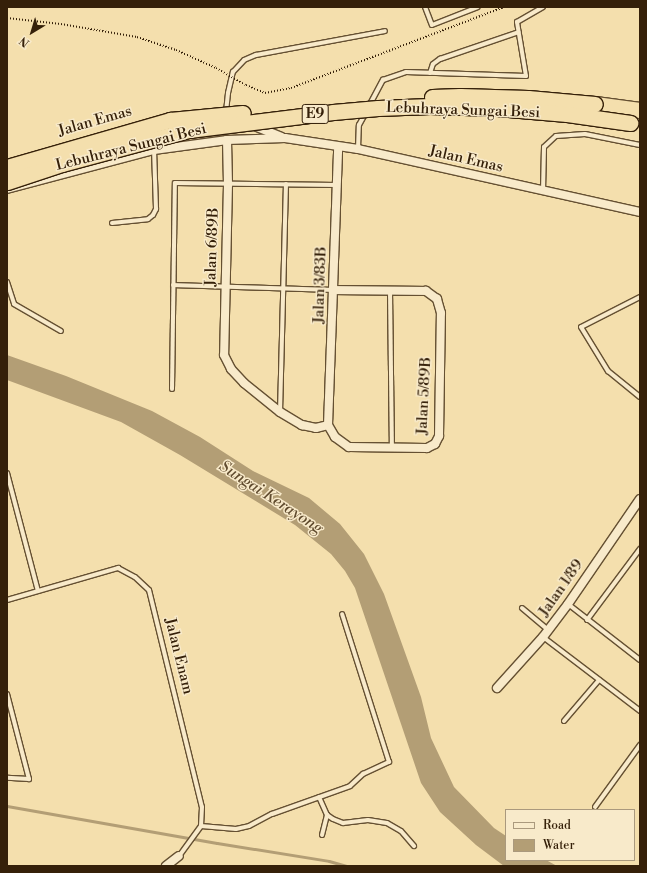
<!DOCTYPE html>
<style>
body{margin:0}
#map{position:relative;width:647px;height:873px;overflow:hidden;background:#f4dfad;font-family:"Libre Bodoni",serif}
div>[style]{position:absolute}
.water>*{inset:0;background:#b39e75}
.stream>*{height:3px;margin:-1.5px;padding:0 1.5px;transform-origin:1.5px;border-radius:1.5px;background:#b39e75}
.path>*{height:2px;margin-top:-1px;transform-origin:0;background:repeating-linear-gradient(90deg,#352009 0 1px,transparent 0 3px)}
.roads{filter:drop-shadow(1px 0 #655032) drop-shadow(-1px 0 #655032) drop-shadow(0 1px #655032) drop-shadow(0 -1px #655032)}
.lane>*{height:4px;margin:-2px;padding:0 2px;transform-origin:2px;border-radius:2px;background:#f8eaca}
.street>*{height:8px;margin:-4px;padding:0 4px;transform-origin:4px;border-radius:4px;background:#f8eaca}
.highway>*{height:15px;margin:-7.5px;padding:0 7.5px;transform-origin:7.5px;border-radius:7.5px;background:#f4dfad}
.path-bridge>*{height:2px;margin-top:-1px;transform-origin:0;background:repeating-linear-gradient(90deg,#352009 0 1px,transparent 0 3px)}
.bridges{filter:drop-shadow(1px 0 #352009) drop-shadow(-1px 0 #352009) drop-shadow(0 1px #352009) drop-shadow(0 -1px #352009)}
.highway-bridge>*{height:15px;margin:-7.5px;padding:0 7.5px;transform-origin:7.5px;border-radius:7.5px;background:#f4dfad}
span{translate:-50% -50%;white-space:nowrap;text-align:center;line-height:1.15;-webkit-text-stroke:3px #f8eaca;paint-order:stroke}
.shield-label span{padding:1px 3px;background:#f8eaca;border:1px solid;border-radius:3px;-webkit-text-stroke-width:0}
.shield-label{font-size:14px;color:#352009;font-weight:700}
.street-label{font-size:15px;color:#352009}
.water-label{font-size:16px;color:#614c2f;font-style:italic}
.frame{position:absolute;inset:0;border:8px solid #352009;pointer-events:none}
.legend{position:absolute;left:505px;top:809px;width:130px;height:52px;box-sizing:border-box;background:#f8eaca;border:1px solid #aa997d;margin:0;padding:5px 7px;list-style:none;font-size:12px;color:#352009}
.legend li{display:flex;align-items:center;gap:8px;height:20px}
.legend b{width:20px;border:1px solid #aa997d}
.north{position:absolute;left:12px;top:12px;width:40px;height:40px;-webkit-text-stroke:3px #f8eaca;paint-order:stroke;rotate:218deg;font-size:11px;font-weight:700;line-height:16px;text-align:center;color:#352009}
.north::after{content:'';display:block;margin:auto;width:14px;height:18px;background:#352009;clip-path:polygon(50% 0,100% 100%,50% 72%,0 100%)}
</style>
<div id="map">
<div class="water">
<div style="clip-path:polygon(7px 355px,66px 376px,152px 411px,200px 437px,253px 471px,309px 498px,340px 524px,364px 554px,384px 594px,421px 697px,431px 738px,454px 787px,494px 828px,506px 836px,506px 860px,546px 860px,557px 866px,504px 866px,476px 845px,440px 812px,421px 783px,355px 588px,345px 571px,331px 554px,295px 525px,180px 455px,121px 422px,7px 380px)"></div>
</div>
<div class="stream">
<div style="left:7px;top:806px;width:213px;rotate:10deg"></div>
<div style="left:217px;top:843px;width:113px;rotate:9.1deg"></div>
<div style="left:329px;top:861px;width:19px;rotate:16deg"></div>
</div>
<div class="path">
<div style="left:7px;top:18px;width:54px;rotate:6.3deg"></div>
<div style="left:61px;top:24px;width:77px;rotate:9.7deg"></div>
<div style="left:137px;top:37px;width:41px;rotate:18.4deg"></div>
<div style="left:176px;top:50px;width:44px;rotate:24.2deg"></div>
<div style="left:246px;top:85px;width:21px;rotate:23deg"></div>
<div style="left:265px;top:93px;width:26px;rotate:-11deg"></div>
<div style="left:291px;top:88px;width:228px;rotate:-20.8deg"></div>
</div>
<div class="roads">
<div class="lane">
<div style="left:425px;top:7px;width:19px;rotate:69deg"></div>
<div style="left:432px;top:25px;width:49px;rotate:-21.4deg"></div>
<div style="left:430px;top:73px;width:9px;rotate:-72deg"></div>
<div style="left:433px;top:64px;width:9px;rotate:-36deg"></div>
<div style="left:440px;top:59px;width:83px;rotate:-18.9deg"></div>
<div style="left:369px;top:106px;width:30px;rotate:-62deg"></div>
<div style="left:383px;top:80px;width:24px;rotate:-19deg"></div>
<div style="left:406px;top:72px;width:120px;rotate:1.9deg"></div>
<div style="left:526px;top:76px;width:55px;rotate:-99.5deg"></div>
<div style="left:517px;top:22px;width:30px;rotate:-30deg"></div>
<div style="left:226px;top:112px;width:19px;rotate:-84deg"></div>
<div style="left:228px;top:93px;width:22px;rotate:-77deg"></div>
<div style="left:233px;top:72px;width:16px;rotate:-47deg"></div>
<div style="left:244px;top:60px;width:13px;rotate:-23deg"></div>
<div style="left:256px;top:55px;width:131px;rotate:-10.5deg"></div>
<div style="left:358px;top:149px;width:24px;rotate:-88deg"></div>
<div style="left:359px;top:125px;width:13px;rotate:-61deg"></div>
<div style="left:543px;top:191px;width:44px;rotate:-88.7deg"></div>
<div style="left:544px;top:147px;width:16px;rotate:-43deg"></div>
<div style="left:556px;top:136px;width:29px;rotate:-4deg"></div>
<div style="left:585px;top:134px;width:56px;rotate:11.3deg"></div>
<div style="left:112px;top:223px;width:36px;rotate:-6deg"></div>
<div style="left:148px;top:219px;width:6px;rotate:-39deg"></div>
<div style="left:153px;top:215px;width:7px;rotate:-63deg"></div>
<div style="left:156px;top:209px;width:59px;rotate:-91.9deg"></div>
<div style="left:7px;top:282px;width:23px;rotate:72deg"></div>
<div style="left:14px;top:304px;width:54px;rotate:29.9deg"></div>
<div style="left:173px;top:285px;width:160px;rotate:1.8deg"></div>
<div style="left:390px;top:291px;width:157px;rotate:89.3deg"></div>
<div style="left:640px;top:297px;width:66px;rotate:153deg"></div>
<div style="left:581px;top:327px;width:52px;rotate:58.5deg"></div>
<div style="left:608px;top:371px;width:41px;rotate:39.1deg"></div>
<div style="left:172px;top:389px;width:206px;rotate:-89.2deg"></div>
<div style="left:175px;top:183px;width:162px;rotate:0.7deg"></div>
<div style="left:280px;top:412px;width:228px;rotate:-88.5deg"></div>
<div style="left:7px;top:473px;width:122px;rotate:75.3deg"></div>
<div style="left:7px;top:600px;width:116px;rotate:-16.1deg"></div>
<div style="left:118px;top:568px;width:19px;rotate:28deg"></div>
<div style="left:135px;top:577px;width:19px;rotate:43deg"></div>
<div style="left:149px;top:590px;width:223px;rotate:76.3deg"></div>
<div style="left:202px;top:807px;width:19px;rotate:93deg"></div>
<div style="left:201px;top:826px;width:37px;rotate:126deg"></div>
<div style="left:568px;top:604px;width:91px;rotate:37.9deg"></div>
<div style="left:522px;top:608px;width:34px;rotate:40deg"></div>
<div style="left:587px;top:620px;width:89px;rotate:-53.3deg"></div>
<div style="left:543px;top:637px;width:122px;rotate:37.3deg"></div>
<div style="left:7px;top:694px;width:88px;rotate:75.5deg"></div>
<div style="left:29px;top:779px;width:22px;rotate:-177deg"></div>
<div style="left:564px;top:721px;width:54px;rotate:-49.5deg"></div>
<div style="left:319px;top:797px;width:20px;rotate:66deg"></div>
<div style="left:327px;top:815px;width:7px;rotate:34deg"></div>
<div style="left:333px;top:819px;width:11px;rotate:22deg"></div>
<div style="left:343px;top:823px;width:25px;rotate:-7deg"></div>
<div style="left:368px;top:820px;width:19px;rotate:9deg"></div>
<div style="left:387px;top:823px;width:16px;rotate:30deg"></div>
<div style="left:401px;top:831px;width:20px;rotate:49deg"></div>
<div style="left:595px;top:807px;width:77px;rotate:-54deg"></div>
<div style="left:201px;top:826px;width:35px;rotate:5deg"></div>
<div style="left:236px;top:829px;width:13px;rotate:-13deg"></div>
<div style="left:249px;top:826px;width:26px;rotate:-28deg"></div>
<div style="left:272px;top:814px;width:83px;rotate:-19.7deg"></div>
<div style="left:350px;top:786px;width:18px;rotate:-43deg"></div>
<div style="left:363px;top:774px;width:29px;rotate:-25deg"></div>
<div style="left:389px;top:762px;width:155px;rotate:-107.6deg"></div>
<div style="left:322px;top:835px;width:21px;rotate:-76deg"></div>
</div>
<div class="street">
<div style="left:252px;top:125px;width:32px;rotate:22deg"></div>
<div style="left:227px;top:140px;width:44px;rotate:88.7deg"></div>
<div style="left:228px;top:184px;width:171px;rotate:91.3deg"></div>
<div style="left:224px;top:355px;width:16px;rotate:63deg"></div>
<div style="left:231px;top:369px;width:19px;rotate:47deg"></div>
<div style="left:244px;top:383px;width:46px;rotate:38.9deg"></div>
<div style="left:280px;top:412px;width:26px;rotate:31deg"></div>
<div style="left:302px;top:425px;width:14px;rotate:12deg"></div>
<div style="left:316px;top:428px;width:12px;rotate:-14deg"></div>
<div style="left:328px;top:425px;width:14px;rotate:60deg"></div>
<div style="left:335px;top:437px;width:17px;rotate:36deg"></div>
<div style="left:349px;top:447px;width:78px;rotate:0.7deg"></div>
<div style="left:427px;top:448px;width:9px;rotate:-27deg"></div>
<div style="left:435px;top:444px;width:9px;rotate:-63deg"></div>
<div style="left:439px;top:436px;width:123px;rotate:-89.1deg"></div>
<div style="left:441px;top:313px;width:15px;rotate:-106deg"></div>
<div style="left:437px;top:299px;width:14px;rotate:-144deg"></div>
<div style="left:426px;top:291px;width:92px;rotate:-179.4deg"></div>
<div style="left:7px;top:189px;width:152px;rotate:-14.9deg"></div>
<div style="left:154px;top:150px;width:74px;rotate:-7.8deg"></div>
<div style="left:227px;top:140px;width:58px;rotate:-2deg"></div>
<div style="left:285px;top:138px;width:74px;rotate:8.6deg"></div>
<div style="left:358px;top:149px;width:289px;rotate:12.6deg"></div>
<div style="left:328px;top:425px;width:278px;rotate:-87.9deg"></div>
<div style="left:497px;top:688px;width:69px;rotate:-48deg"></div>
<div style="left:543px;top:637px;width:41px;rotate:-52.9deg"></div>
<div style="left:568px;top:604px;width:127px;rotate:-55.6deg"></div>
<div style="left:166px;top:866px;width:16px;rotate:-38deg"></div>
</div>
<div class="highway">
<div style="left:595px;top:104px;width:45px;rotate:7.6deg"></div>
</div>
</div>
<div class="path-bridge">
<div style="left:216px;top:68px;width:34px;rotate:30deg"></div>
</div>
<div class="bridges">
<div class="highway-bridge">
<div style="left:432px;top:97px;width:28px;rotate:-2deg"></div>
<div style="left:460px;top:96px;width:68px;rotate:1.7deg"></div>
<div style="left:528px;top:98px;width:67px;rotate:5.1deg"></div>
<div style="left:7px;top:167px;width:170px;rotate:-16.1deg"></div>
<div style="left:170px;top:120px;width:73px;rotate:-5.5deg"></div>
<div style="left:7px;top:182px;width:58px;rotate:-18.1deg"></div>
<div style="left:62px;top:164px;width:131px;rotate:-15deg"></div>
<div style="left:189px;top:130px;width:145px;rotate:-7.1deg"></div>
<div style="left:333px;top:112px;width:45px;rotate:-5.1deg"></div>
<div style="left:378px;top:108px;width:52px;rotate:-2.2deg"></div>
<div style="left:430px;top:106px;width:67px;rotate:1.7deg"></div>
<div style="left:497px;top:108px;width:70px;rotate:4.9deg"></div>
<div style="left:567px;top:114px;width:64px;rotate:8.1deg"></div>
</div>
</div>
<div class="shield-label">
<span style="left:315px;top:114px">E9</span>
</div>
<div class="street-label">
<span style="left:463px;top:110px;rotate:2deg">Lebuhraya Sungai Besi</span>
<span style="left:95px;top:121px;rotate:-16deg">Jalan Emas</span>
<span style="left:131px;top:147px;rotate:-14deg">Lebuhraya Sungai Besi</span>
<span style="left:466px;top:159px;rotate:13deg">Jalan Emas</span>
<span style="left:212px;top:247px;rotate:-88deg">Jalan 6/89B</span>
<span style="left:320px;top:285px;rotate:-88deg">Jalan 3/83B</span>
<span style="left:424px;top:396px;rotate:-87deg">Jalan 5/89B</span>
<span style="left:561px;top:588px;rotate:-55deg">Jalan 1/89</span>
<span style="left:179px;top:656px;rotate:76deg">Jalan Enam</span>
</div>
<div class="water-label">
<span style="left:271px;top:497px;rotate:33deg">Sungai Kerayong</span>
</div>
<div class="frame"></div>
<ul class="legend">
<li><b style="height:5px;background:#f8eaca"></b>Road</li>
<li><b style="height:11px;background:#b39e75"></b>Water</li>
</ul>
<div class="north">N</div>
</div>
